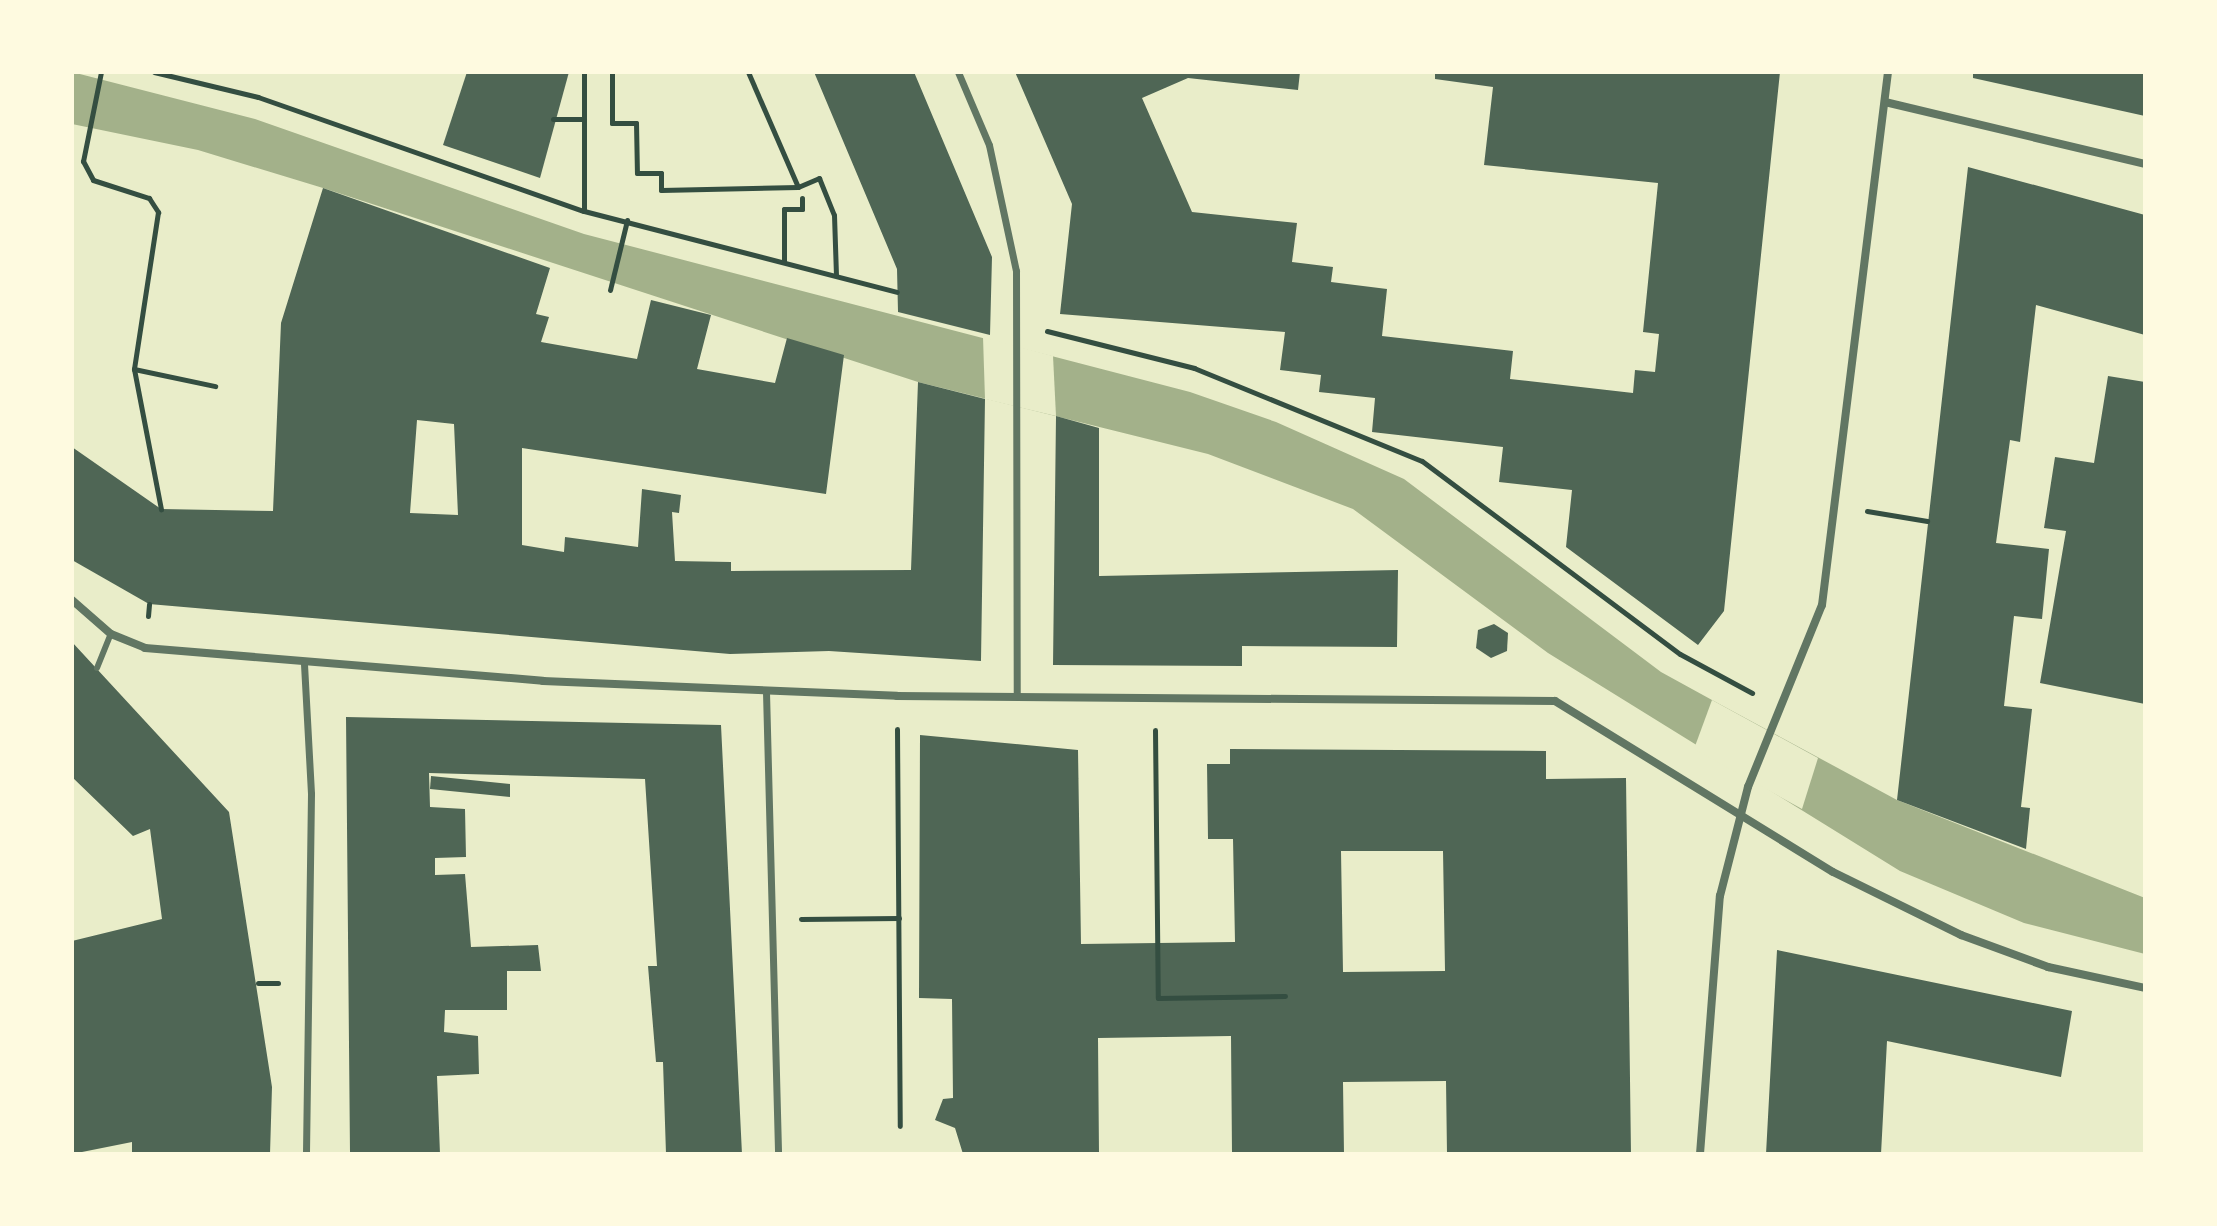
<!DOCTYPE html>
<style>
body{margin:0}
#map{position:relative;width:2217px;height:1226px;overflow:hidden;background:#e9edc9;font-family:"Exo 2",sans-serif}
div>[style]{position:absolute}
.water>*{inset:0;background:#a3b18a}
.pier>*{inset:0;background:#e9edc9}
.building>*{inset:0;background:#4f6655}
.path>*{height:5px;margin:-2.5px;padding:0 2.5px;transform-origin:2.5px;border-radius:2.5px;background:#344e41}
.service>*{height:6px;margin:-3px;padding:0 3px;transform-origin:3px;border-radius:3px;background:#617663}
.pedestrian>*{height:7px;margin:-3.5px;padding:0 3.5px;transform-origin:3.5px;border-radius:3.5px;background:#617663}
.minor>*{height:8px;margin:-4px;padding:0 4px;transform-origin:4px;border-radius:4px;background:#617663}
span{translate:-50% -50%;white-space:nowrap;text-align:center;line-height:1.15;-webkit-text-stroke:6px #fefae0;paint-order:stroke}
.frame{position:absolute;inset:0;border:74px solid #fefae0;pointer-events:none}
</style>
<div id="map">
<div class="water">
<div style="clip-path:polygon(72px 72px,255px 119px,584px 234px,1190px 392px,1276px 422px,1404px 479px,1661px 672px,1712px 700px,1897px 800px,2145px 898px,2145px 954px,2024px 923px,1900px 871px,1548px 653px,1353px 509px,1208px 454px,918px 382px,323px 188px,198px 150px,72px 124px)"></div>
</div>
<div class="pier">
<div style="clip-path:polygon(983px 337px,1053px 356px,1056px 416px,985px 399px)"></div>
<div style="clip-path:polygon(1712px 700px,1818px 758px,1802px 809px,1694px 749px)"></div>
</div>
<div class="building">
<div style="clip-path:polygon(467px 72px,569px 72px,540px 178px,443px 145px)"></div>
<div style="clip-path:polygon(814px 72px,914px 72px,992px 257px,990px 335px,898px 312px,897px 269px)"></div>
<div style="clip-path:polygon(1015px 72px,1300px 72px,1298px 90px,1188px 78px,1142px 98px,1192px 212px,1297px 223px,1292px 262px,1333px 267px,1331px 282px,1387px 289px,1382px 336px,1513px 351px,1510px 379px,1633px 393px,1635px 370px,1655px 372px,1659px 334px,1643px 332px,1658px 183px,1484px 165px,1493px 87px,1435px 79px,1435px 72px,1780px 72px,1724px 611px,1698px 645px,1566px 547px,1572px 490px,1499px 482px,1503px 447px,1372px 432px,1375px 398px,1319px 392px,1321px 375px,1280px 370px,1285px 332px,1060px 314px,1072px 204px)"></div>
<div style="clip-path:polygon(1973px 72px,2145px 72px,2145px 116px,1973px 78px)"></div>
<div style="clip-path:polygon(1968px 167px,2145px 215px,2145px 335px,2036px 305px,2020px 442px,2010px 440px,1996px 543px,2049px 549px,2042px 619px,2014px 616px,2004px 706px,2032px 709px,2021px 807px,2030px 808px,2026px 849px,1897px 800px)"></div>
<div style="clip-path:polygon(evenodd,323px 188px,550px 268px,536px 314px,549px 317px,541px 342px,637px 359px,651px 300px,711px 315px,697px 369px,775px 383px,787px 338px,844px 355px,826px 494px,522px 448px,522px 545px,564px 552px,565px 537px,638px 547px,642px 489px,681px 495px,679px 513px,672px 512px,675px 561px,731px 562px,731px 571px,911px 570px,918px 382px,985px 399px,981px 661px,829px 651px,730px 654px,149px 604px,72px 560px,72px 447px,161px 509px,273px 511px,281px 323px,323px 188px,417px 420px,454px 424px,458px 515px,410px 513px,417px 420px)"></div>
<div style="clip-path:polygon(2108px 376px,2145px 382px,2145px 704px,2040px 683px,2066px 531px,2044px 528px,2055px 457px,2094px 463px)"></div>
<div style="clip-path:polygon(1056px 416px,1099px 428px,1099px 576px,1398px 570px,1397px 647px,1242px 646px,1242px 666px,1053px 665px)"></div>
<div style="clip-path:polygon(1494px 624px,1508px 633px,1507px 651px,1491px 658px,1476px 648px,1478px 630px)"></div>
<div style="clip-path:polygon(72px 642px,229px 812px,272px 1087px,270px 1154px,132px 1154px,132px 1142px,72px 1154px,72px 941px,162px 919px,150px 829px,133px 836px,72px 777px)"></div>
<div style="clip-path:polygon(346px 717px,721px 725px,742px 1154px,666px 1154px,663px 1062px,656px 1062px,648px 966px,657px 966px,645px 779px,429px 773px,430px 807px,465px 809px,466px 857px,435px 858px,435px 875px,465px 874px,471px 947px,538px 945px,541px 971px,507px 971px,507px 1010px,445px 1010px,444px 1032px,478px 1036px,479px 1074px,437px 1076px,440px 1154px,350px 1154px)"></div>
<div style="clip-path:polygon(evenodd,920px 735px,1078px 750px,1081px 944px,1235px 942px,1233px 839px,1208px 839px,1207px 764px,1230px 764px,1230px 749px,1546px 751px,1546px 779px,1626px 778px,1631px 1154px,1447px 1154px,1446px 1081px,1343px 1082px,1344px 1154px,1232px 1154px,1231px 1036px,1098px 1038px,1099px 1154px,963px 1154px,955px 1128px,935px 1120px,943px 1099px,953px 1098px,952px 999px,919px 998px,920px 735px,1341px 851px,1443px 851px,1445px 971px,1343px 972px,1341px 851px)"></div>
<div style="clip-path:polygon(431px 776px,510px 784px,510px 797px,430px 789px)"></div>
<div style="clip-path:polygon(1777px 950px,2072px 1011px,2061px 1077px,1887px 1041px,1881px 1154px,1766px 1154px)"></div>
</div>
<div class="path">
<div style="left:101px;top:72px;width:91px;rotate:101.4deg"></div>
<div style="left:83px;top:161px;width:21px;rotate:62deg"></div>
<div style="left:93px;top:180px;width:59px;rotate:17.8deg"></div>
<div style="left:149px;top:198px;width:17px;rotate:57deg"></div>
<div style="left:158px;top:212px;width:159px;rotate:98.7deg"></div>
<div style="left:134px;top:369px;width:143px;rotate:79.1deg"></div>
<div style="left:154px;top:72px;width:107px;rotate:13.5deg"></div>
<div style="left:258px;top:97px;width:345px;rotate:19.3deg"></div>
<div style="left:584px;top:211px;width:323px;rotate:14.5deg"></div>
<div style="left:612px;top:72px;width:51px;rotate:90deg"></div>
<div style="left:612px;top:123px;width:24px"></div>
<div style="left:636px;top:123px;width:50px;rotate:88.9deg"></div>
<div style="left:637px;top:173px;width:24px"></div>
<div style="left:661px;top:173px;width:17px;rotate:90deg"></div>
<div style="left:661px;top:190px;width:137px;rotate:-1.3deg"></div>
<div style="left:798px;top:187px;width:125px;rotate:-113.5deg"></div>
<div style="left:553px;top:119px;width:31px"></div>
<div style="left:798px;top:187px;width:23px;rotate:-23deg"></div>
<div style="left:819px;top:178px;width:40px;rotate:68deg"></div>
<div style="left:834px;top:215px;width:60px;rotate:88.1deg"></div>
<div style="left:584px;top:211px;width:139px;rotate:-90deg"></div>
<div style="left:784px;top:262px;width:53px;rotate:-90deg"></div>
<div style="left:784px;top:209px;width:18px"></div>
<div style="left:802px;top:209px;width:11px;rotate:-90deg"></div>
<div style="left:610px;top:290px;width:72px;rotate:-76.3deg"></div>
<div style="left:1047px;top:331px;width:152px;rotate:14.1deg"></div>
<div style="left:1194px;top:368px;width:246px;rotate:22.2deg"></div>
<div style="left:1422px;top:461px;width:322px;rotate:36.8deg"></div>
<div style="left:1680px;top:654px;width:82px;rotate:28.4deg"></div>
<div style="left:134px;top:369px;width:83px;rotate:11.9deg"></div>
<div style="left:1867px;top:511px;width:61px;rotate:9.5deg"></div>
<div style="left:148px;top:616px;width:12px;rotate:-85deg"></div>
<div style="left:897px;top:729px;width:397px;rotate:89.6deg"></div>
<div style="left:1155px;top:730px;width:268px;rotate:89.4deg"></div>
<div style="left:1158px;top:998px;width:127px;rotate:-0.9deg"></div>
<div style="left:801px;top:919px;width:98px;rotate:-0.6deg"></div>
<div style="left:258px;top:983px;width:20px"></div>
</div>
<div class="service">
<div style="left:97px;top:668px;width:37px;rotate:-68deg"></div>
</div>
<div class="pedestrian">
<div style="left:958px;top:72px;width:79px;rotate:67deg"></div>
<div style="left:989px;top:145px;width:129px;rotate:77.9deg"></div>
<div style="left:1016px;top:271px;width:425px;rotate:89.9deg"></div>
<div style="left:304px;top:664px;width:130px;rotate:86.9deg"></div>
<div style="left:311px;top:794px;width:360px;rotate:90.8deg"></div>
<div style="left:766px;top:692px;width:462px;rotate:88.5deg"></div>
</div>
<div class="minor">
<div style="left:1885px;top:102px;width:267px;rotate:13.4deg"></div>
<div style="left:72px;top:600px;width:52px;rotate:41.1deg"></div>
<div style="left:111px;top:634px;width:37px;rotate:22deg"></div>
<div style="left:145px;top:648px;width:399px;rotate:4.7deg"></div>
<div style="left:543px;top:681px;width:354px;rotate:2.4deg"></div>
<div style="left:897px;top:696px;width:658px;rotate:0.44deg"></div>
<div style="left:1555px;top:701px;width:326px;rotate:31.6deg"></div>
<div style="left:1833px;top:872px;width:143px;rotate:26.2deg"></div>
<div style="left:1961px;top:935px;width:93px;rotate:20.2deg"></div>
<div style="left:2048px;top:967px;width:99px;rotate:12.2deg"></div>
<div style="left:1700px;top:1154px;width:259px;rotate:-85.6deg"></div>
<div style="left:1720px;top:896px;width:113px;rotate:-75.6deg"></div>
<div style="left:1748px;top:787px;width:196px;rotate:-67.9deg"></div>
<div style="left:1822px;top:605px;width:537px;rotate:-82.94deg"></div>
</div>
<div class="frame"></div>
</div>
